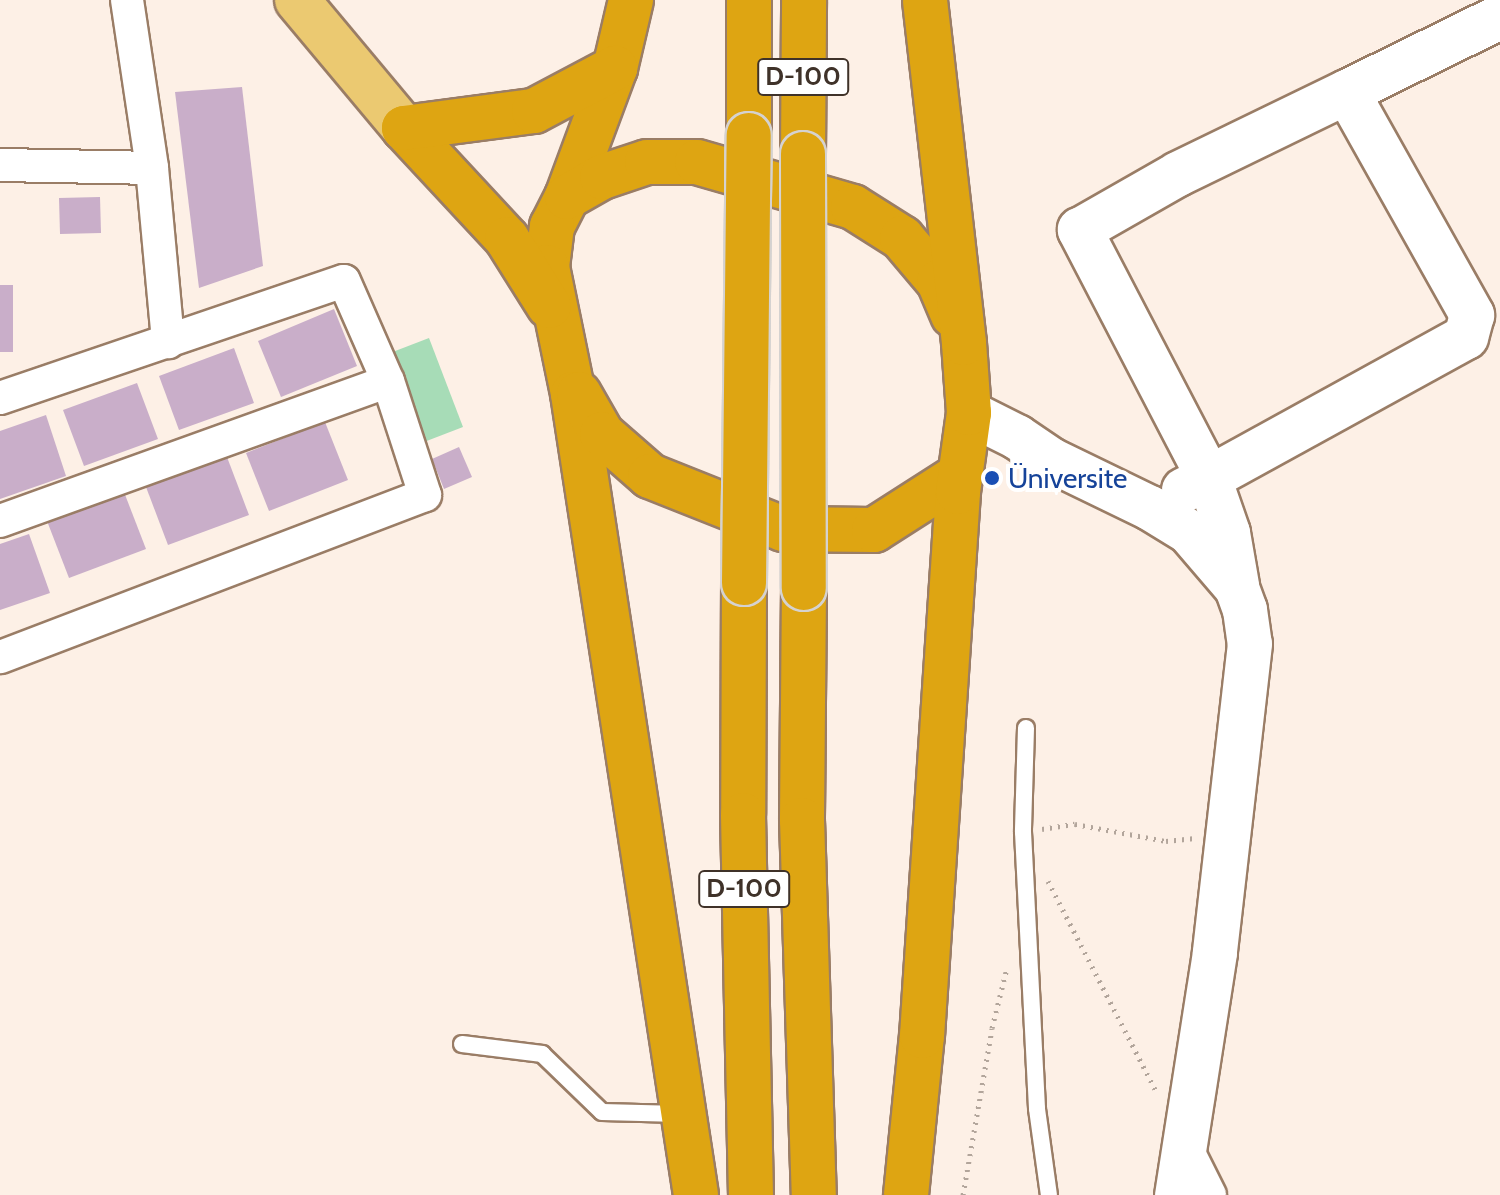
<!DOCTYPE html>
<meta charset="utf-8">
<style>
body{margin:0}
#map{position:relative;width:1500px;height:1195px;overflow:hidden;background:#fdf0e6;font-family:Cabin,sans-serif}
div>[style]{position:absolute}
.green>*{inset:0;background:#a7dcb7}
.building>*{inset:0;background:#c9aec9}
.path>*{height:5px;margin-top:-2.5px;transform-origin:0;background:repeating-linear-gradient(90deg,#b2a59b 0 2px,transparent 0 8px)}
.roads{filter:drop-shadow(2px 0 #9a7d66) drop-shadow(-2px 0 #9a7d66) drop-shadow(0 2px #9a7d66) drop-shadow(0 -2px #9a7d66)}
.lane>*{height:16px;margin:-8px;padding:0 8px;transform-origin:8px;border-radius:8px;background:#fff}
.street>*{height:32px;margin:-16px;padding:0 16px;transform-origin:16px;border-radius:16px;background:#fff}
.secondary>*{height:44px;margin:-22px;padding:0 22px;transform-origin:22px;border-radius:22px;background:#fff}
.primary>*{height:44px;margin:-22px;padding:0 22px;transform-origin:22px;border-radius:22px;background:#ebc971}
.highway>*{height:44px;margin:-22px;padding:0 22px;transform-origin:22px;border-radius:22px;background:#dea512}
.bridges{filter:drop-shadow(2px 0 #d5d2d0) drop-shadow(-2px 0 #d5d2d0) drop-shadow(0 2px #d5d2d0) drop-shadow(0 -2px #d5d2d0)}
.highway-bridge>*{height:44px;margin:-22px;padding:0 22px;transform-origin:22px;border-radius:22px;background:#dea512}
.dots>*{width:22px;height:22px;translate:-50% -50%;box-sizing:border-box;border:4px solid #fff;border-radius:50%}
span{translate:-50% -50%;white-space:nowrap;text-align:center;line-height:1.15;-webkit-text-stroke:8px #fff;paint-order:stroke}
.shield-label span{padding:2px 6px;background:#fff;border:2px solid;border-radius:6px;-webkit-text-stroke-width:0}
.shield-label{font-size:26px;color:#3f3229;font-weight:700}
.transit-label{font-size:28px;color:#164399}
.left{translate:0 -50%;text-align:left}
</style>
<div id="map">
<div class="green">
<div style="clip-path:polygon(429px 338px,463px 427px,424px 442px,390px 353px)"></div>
</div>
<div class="building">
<div style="clip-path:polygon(242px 87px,263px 266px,199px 288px,175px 92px)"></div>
<div style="clip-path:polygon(100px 197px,101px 233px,60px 234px,59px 198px)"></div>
<div style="clip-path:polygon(0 285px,13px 285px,13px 352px,0 352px)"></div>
<div style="clip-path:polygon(334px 309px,357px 366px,281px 397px,258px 341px)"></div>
<div style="clip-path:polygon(234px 348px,254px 403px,179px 430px,159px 376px)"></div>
<div style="clip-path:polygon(137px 383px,158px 439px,84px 466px,63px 410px)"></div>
<div style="clip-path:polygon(46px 415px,66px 476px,0 499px,0 431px)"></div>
<div style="clip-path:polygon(325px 422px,348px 480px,269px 511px,246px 453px)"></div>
<div style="clip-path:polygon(459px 447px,472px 477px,444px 489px,432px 459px)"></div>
<div style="clip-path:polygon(227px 457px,249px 515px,168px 545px,146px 487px)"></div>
<div style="clip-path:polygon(124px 492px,146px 549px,69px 578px,47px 521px)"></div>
<div style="clip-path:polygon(29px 534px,50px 593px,0 610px,0 544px)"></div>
</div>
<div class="path">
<div style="left:1042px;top:829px;width:33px;rotate:-9deg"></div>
<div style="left:1075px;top:824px;width:93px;rotate:10.6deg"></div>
<div style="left:1166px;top:841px;width:27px;rotate:-6deg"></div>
<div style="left:1048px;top:881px;width:238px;rotate:62.8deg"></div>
<div style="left:963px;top:1195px;width:169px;rotate:-80.1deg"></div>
<div style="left:992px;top:1028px;width:62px;rotate:-76deg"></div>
</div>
<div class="roads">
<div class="lane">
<div style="left:1026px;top:728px;width:104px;rotate:91.7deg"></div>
<div style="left:1023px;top:832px;width:277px;rotate:87.1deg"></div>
<div style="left:1037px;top:1109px;width:87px;rotate:82.1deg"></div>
<div style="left:462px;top:1044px;width:81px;rotate:7.1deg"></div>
<div style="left:542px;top:1054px;width:83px;rotate:44deg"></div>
<div style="left:602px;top:1112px;width:78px;rotate:1.5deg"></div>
</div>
<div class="street">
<div style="left:127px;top:0;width:170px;rotate:81.5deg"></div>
<div style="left:152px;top:168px;width:175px;rotate:84.7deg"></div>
<div style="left:0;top:165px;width:152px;rotate:1.1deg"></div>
<div style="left:0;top:398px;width:363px;rotate:-18.8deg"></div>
<div style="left:344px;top:281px;width:109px;rotate:66.3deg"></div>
<div style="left:388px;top:381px;width:120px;rotate:72deg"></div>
<div style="left:425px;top:495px;width:455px;rotate:159.1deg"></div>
<div style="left:0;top:521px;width:412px;rotate:-19.8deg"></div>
<div style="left:1184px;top:1143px;width:58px;rotate:63.4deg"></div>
</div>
<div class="secondary">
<div style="left:1347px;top:92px;width:256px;rotate:60.7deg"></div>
<div style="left:1472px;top:315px;width:23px;rotate:105deg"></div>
<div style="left:1466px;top:337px;width:293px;rotate:151.2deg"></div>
<div style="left:1209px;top:478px;width:280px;rotate:-117.5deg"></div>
<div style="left:1080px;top:230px;width:113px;rotate:-29.7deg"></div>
<div style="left:1178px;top:174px;width:188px;rotate:-25.9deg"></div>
<div style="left:1347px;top:92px;width:170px;rotate:-26.1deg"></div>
<div style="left:969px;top:413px;width:54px;rotate:26.6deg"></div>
<div style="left:1017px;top:437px;width:41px;rotate:34.1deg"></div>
<div style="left:1051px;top:460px;width:110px;rotate:25.9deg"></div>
<div style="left:1150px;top:508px;width:46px;rotate:31.6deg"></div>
<div style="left:1189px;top:532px;width:74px;rotate:49.4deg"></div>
<div style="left:1237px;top:588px;width:23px;rotate:70deg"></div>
<div style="left:1245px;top:610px;width:34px;rotate:82deg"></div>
<div style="left:1250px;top:644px;width:311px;rotate:96.5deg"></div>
<div style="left:1215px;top:953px;width:245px;rotate:98.9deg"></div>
<div style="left:1184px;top:490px;width:28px;rotate:-26deg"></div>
<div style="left:1209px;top:478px;width:58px;rotate:70.9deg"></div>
<div style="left:1228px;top:533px;width:53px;rotate:80.2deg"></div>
</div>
<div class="primary">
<div style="left:297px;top:0;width:167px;rotate:50.1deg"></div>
</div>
<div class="highway">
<div style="left:631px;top:0;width:70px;rotate:103.2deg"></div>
<div style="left:615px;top:68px;width:138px;rotate:110.4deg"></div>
<div style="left:567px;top:197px;width:33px;rotate:117deg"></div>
<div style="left:552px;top:226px;width:41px;rotate:97deg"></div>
<div style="left:547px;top:267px;width:130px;rotate:78.4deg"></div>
<div style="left:573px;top:394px;width:810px;rotate:81.27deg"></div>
<div style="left:404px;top:128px;width:151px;rotate:47.1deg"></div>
<div style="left:507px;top:239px;width:79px;rotate:57.9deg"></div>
<div style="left:404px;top:128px;width:131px;rotate:-7.5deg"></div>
<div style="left:534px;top:111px;width:92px;rotate:-28deg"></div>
<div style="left:749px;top:135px;width:135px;rotate:-90deg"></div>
<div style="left:803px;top:154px;width:154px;rotate:-89.6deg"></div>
<div style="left:567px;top:197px;width:40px;rotate:-29.7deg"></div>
<div style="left:602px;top:177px;width:47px;rotate:-18.4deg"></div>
<div style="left:647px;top:162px;width:50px"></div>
<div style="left:697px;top:162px;width:162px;rotate:16.1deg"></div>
<div style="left:853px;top:207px;width:58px;rotate:32.3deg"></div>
<div style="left:902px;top:238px;width:57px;rotate:49.9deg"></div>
<div style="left:939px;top:282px;width:36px;rotate:67deg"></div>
<div style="left:579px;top:394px;width:46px;rotate:60.1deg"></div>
<div style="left:602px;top:434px;width:64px;rotate:41.2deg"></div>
<div style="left:650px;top:476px;width:143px;rotate:21.7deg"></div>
<div style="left:783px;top:529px;width:91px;rotate:0.6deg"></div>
<div style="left:874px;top:530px;width:102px;rotate:-32.6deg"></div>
<div style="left:744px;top:583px;width:232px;rotate:90.2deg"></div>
<div style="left:743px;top:815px;width:380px;rotate:88.8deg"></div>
<div style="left:804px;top:588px;width:232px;rotate:90.5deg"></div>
<div style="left:802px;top:820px;width:375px;rotate:88.2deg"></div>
<div style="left:906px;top:1195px;width:160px;rotate:-84.3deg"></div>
<div style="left:922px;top:1036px;width:545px;rotate:-86.21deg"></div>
<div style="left:958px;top:492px;width:80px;rotate:-82.1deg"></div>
<div style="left:969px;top:413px;width:70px;rotate:-94.1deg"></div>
<div style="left:964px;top:343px;width:345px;rotate:-96.5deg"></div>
</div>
</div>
<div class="bridges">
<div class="highway-bridge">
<div style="left:803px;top:154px;width:434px;rotate:89.9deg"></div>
<div style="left:744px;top:583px;width:448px;rotate:-89.4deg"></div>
</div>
</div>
<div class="dots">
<div style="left:992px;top:478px;background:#1a4fb4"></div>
</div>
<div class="shield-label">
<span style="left:803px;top:77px">D-100</span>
<span style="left:744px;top:889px">D-100</span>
</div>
<div class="transit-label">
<span class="left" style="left:1008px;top:478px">Üniversite</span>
</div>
</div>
